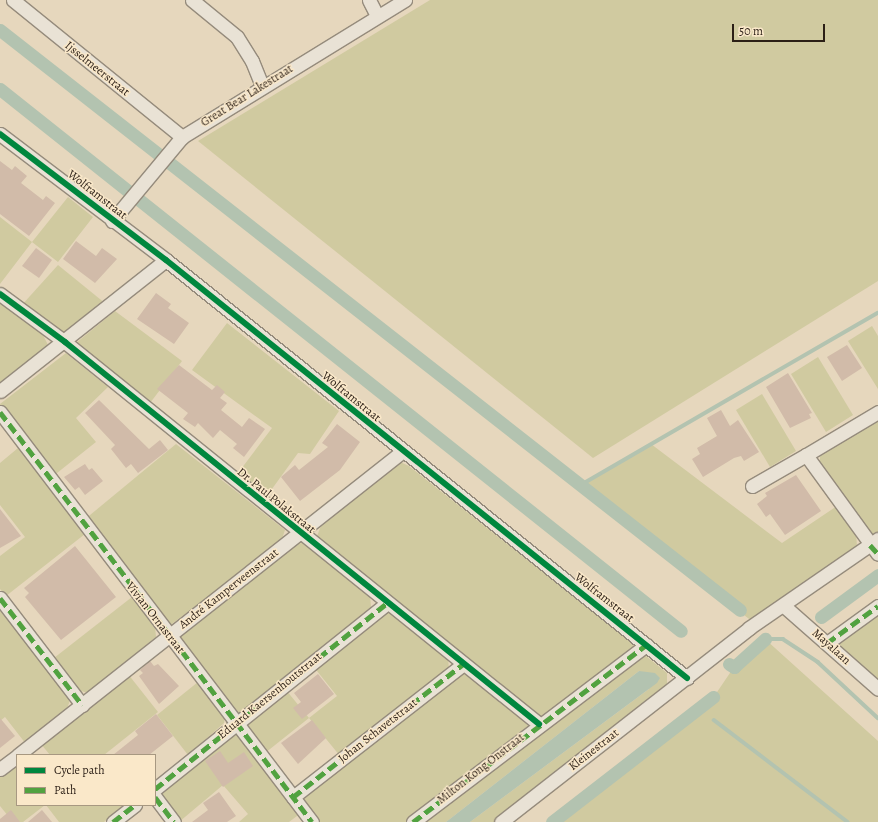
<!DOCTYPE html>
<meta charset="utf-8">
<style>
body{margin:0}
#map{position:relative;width:878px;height:822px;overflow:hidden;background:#e6d7bd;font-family:Alegreya,serif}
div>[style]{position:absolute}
.green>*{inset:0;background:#d0caa0}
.water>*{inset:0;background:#b3c3b0}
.stream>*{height:3.5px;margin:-1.75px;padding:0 1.75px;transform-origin:1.75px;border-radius:1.75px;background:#b3c3b0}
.canal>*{height:13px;margin:-6.5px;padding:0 6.5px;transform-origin:6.5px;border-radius:6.5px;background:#b3c3b0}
.building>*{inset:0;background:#d1bba9}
.roads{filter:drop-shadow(1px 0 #958b7c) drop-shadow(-1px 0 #958b7c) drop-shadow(0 1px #958b7c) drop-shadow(0 -1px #958b7c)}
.minor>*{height:13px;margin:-6.5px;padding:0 6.5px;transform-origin:6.5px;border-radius:6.5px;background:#e9e2d5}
.quiet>*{height:5px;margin-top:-2.5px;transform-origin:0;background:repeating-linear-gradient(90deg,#51a240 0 10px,transparent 0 15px)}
.cycleway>*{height:6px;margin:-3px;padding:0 3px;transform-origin:3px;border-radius:3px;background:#00873e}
span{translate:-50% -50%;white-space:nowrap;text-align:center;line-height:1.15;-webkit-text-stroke:3px #fae8c9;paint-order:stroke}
.street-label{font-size:12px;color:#2b1f16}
.legend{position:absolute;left:16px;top:754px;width:140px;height:52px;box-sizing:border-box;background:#fae8c9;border:1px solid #a79881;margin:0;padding:5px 7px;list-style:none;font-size:12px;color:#2b1f16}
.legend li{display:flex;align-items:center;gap:8px;height:20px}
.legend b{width:20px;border:1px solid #a79881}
.scale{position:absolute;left:732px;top:24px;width:93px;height:18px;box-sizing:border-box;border:2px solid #2b1f16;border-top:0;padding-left:5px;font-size:12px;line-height:14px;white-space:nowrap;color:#2b1f16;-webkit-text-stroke:3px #fae8c9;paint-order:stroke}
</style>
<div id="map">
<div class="green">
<div style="clip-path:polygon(430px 0,878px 0,878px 281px,593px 458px,198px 141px)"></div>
<div style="clip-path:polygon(68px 197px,93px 217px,58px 262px,32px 242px,0 284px,0 217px,32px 242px)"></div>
<div style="clip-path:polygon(58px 265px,106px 304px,67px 337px,21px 306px)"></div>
<div style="clip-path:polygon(0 302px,43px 335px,48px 345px,46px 351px,0 383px)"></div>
<div style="clip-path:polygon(115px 311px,182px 361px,147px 407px,76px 343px)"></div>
<div style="clip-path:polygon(227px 323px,339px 411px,310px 454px,298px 453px,264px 500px,235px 477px,272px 428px,192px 370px)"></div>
<div style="clip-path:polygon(872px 326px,878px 336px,878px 389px,848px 341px)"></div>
<div style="clip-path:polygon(66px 353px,108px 387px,76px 418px,96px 442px,52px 477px,0 411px,0 404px)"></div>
<div style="clip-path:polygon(818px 357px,853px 415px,826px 432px,791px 374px)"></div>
<div style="clip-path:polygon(762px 394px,796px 451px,770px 467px,736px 410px)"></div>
<div style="clip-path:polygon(878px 419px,878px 533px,872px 535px,820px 465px,820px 456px,823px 449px)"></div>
<div style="clip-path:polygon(176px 444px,285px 530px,281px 542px,169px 626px,84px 520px)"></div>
<div style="clip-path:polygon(651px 444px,782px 543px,837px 506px,856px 532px,857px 547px,753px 622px,579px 486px)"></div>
<div style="clip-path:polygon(18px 448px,85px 534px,6px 596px,0 589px,0 556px,25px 537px,0 505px,0 463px)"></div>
<div style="clip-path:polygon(400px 462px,409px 466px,637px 647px,540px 720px,316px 539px,322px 523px)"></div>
<div style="clip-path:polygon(302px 543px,370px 594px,371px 608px,238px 715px,174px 638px,293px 545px)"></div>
<div style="clip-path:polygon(132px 597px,155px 626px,156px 637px,88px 693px,81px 691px,54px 658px)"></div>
<div style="clip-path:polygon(0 604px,70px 700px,66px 712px,26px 744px,5px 717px,0 721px)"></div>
<div style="clip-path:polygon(387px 612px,393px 613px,448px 658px,449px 669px,340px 756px,309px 718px,265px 753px,247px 730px,250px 719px,286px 690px,309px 718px,337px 696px,313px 666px)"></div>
<div style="clip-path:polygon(878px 612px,878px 682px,837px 646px,839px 639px)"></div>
<div style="clip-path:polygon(765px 639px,878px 741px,878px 822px,552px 822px,713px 698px,734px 667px)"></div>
<div style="clip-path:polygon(641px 652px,667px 673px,667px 686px,495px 822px,470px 822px,649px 689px,639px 671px,446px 822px,417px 822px)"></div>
<div style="clip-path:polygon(458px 671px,471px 674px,528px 719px,531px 727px,409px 822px,317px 822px,304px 805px,306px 792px)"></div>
<div style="clip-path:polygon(128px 674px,158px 712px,104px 755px,50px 755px,41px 744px)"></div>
<div style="clip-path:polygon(198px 682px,225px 717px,224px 723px,188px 755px,157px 715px)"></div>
<div style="clip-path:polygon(236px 732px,301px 813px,289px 822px,239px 822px,248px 814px,223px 785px,179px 822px,158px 797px,162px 788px)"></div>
<div style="clip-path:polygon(14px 766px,17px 769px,17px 805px,45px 805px,23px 822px,13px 822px,0 806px,0 777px)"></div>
<div style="clip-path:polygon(46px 805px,124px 805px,104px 822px,59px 822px)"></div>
</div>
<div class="water">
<div style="clip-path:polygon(639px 671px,655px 673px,660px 678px,657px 683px,470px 822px,446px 822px)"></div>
</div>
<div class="stream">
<div style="left:579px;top:486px;width:345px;rotate:-30.1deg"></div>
<div style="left:765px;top:639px;width:18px"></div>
<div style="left:783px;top:639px;width:42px;rotate:33.3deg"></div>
<div style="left:818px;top:662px;width:82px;rotate:43deg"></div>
<div style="left:714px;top:720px;width:168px;rotate:37.3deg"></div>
</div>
<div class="canal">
<div style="left:0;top:30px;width:940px;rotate:38.09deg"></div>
<div style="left:0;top:89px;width:870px;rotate:38.52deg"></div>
<div style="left:821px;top:617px;width:71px;rotate:-36.4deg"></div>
<div style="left:729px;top:664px;width:6px;rotate:31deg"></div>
<div style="left:734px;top:667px;width:42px;rotate:-42.1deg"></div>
<div style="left:552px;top:822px;width:204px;rotate:-37.8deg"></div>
</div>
<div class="building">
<div style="clip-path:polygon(0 161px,12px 170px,15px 166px,27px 176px,21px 183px,43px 200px,46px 196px,55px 203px,29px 236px,0 214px)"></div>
<div style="clip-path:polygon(76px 241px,96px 256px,102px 248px,117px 259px,95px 283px,63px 259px)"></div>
<div style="clip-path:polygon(36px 248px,52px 260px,39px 278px,22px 266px)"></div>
<div style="clip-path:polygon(156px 293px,171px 304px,168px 308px,189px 323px,174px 344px,137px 319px)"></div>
<div style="clip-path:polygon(847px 345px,862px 368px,842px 381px,827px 357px)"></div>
<div style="clip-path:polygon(179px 365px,212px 390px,217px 385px,225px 392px,220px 398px,227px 403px,221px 410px,242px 427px,249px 418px,265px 429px,244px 457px,233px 448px,237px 444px,220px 430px,213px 438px,198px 423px,195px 427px,183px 419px,188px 413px,157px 389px)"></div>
<div style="clip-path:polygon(788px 373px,812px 413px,809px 414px,811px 418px,790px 428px,766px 387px)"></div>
<div style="clip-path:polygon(99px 400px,149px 449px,160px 440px,168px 450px,138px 473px,131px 464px,126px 468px,111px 449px,115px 445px,85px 413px)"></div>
<div style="clip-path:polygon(721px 410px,730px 426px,738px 420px,759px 452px,744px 461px,741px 456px,734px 458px,703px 477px,692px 459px,700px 454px,697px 448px,717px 436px,707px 418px)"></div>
<div style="clip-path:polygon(337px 424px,360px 442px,340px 470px,300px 501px,281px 477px,295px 465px,299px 470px,328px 447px,322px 443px)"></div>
<div style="clip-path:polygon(85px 464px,89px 470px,92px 468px,103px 481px,85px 495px,79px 487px,75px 490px,64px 477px)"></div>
<div style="clip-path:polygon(796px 475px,821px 511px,785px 535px,770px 514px,766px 517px,757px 504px,767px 496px,765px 493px)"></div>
<div style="clip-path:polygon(0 509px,21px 536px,0 548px)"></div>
<div style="clip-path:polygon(75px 546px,116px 597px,61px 640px,25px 597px,29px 593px,24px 588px)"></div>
<div style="clip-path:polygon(150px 661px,154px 666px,158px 664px,179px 686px,159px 704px,139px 676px,143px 673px,140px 670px)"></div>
<div style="clip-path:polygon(318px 674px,334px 694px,302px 719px,293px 708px,301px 702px,294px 693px)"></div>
<div style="clip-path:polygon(156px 714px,173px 736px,149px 755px,113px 755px,138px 735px,135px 731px)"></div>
<div style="clip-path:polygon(0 718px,15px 736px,0 748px)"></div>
<div style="clip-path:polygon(312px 720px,326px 738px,298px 764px,281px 743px)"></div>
<div style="clip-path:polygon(220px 751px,228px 763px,244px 752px,253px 766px,223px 787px,205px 761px)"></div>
<div style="clip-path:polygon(219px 792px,236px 816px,227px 822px,192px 822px,208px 810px,203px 803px)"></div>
<div style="clip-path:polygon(11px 810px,20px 822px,0 822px,0 819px)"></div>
<div style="clip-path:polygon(42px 810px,52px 822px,28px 822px)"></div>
</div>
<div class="roads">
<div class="minor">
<div style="left:13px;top:0;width:218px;rotate:39deg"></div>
<div style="left:192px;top:0;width:58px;rotate:39.4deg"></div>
<div style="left:237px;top:37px;width:28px;rotate:58deg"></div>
<div style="left:252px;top:61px;width:27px;rotate:68deg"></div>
<div style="left:369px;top:0;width:18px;rotate:63deg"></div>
<div style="left:0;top:134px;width:208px;rotate:37.2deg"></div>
<div style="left:166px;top:260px;width:668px;rotate:38.74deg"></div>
<div style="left:112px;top:221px;width:109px;rotate:-50.2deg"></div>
<div style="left:182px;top:137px;width:262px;rotate:-31.6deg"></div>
<div style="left:0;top:294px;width:81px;rotate:36.4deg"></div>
<div style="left:65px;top:342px;width:609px;rotate:38.87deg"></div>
<div style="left:0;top:391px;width:211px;rotate:-38.3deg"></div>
<div style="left:0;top:412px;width:515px;rotate:52.73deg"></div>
<div style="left:806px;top:455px;width:84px;rotate:-30.8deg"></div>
<div style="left:752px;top:486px;width:62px;rotate:-29.9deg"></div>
<div style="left:806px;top:455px;width:122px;rotate:54deg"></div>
<div style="left:0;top:598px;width:135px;rotate:52.5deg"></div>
<div style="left:784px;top:606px;width:125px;rotate:41.4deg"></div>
<div style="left:827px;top:643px;width:63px;rotate:-36deg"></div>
<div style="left:18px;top:755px;width:489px;rotate:-38.3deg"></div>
<div style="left:0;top:769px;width:21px;rotate:-37deg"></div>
<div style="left:155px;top:789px;width:297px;rotate:-38.7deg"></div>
<div style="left:155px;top:797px;width:31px;rotate:53deg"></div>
<div style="left:293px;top:797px;width:216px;rotate:-38deg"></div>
<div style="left:113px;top:822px;width:28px;rotate:-38deg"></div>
<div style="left:413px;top:822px;width:293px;rotate:-37.2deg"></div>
<div style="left:501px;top:822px;width:315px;rotate:-38deg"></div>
<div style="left:749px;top:628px;width:157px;rotate:-34.6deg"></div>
</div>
</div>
<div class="quiet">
<div style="left:0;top:412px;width:515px;rotate:52.73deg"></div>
<div style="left:870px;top:545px;width:12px;rotate:48deg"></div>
<div style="left:0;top:598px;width:135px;rotate:52.5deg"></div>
<div style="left:827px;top:643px;width:63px;rotate:-36deg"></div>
<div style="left:155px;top:789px;width:297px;rotate:-38.7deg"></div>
<div style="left:155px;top:797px;width:31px;rotate:53deg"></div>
<div style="left:293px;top:797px;width:216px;rotate:-38deg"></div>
<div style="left:113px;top:822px;width:28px;rotate:-38deg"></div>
<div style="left:413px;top:822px;width:293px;rotate:-37.2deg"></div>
</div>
<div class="cycleway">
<div style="left:0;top:134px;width:208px;rotate:37.2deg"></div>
<div style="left:166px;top:260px;width:668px;rotate:38.74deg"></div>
<div style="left:0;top:294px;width:81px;rotate:36.4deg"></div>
<div style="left:65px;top:342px;width:609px;rotate:38.87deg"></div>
</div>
<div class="street-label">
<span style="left:97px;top:69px;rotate:39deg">Ijsselmeerstraat</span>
<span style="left:247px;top:96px;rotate:-32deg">Great Bear Lakestraat</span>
<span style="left:97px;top:195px;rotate:38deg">Wolframstraat</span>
<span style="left:351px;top:397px;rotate:39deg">Wolframstraat</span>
<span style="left:276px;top:501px;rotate:39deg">Dr. Paul Polakstraat</span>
<span style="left:229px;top:589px;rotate:-38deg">André Kamperveenstraat</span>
<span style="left:604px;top:598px;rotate:38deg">Wolframstraat</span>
<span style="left:155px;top:618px;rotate:52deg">Vivian Ornastraat</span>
<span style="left:831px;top:647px;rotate:42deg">Mayalaan</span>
<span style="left:270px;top:696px;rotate:-39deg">Eduard Kaersenhoutstraat</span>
<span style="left:378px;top:731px;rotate:-38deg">Johan Schavetstraat</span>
<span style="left:594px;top:750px;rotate:-38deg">Kleinestraat</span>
<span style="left:481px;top:769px;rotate:-38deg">Milton Kong Onstraat</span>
</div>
<ul class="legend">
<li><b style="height:5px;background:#00873e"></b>Cycle path</li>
<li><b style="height:5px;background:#51a240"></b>Path</li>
</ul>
<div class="scale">50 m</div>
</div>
